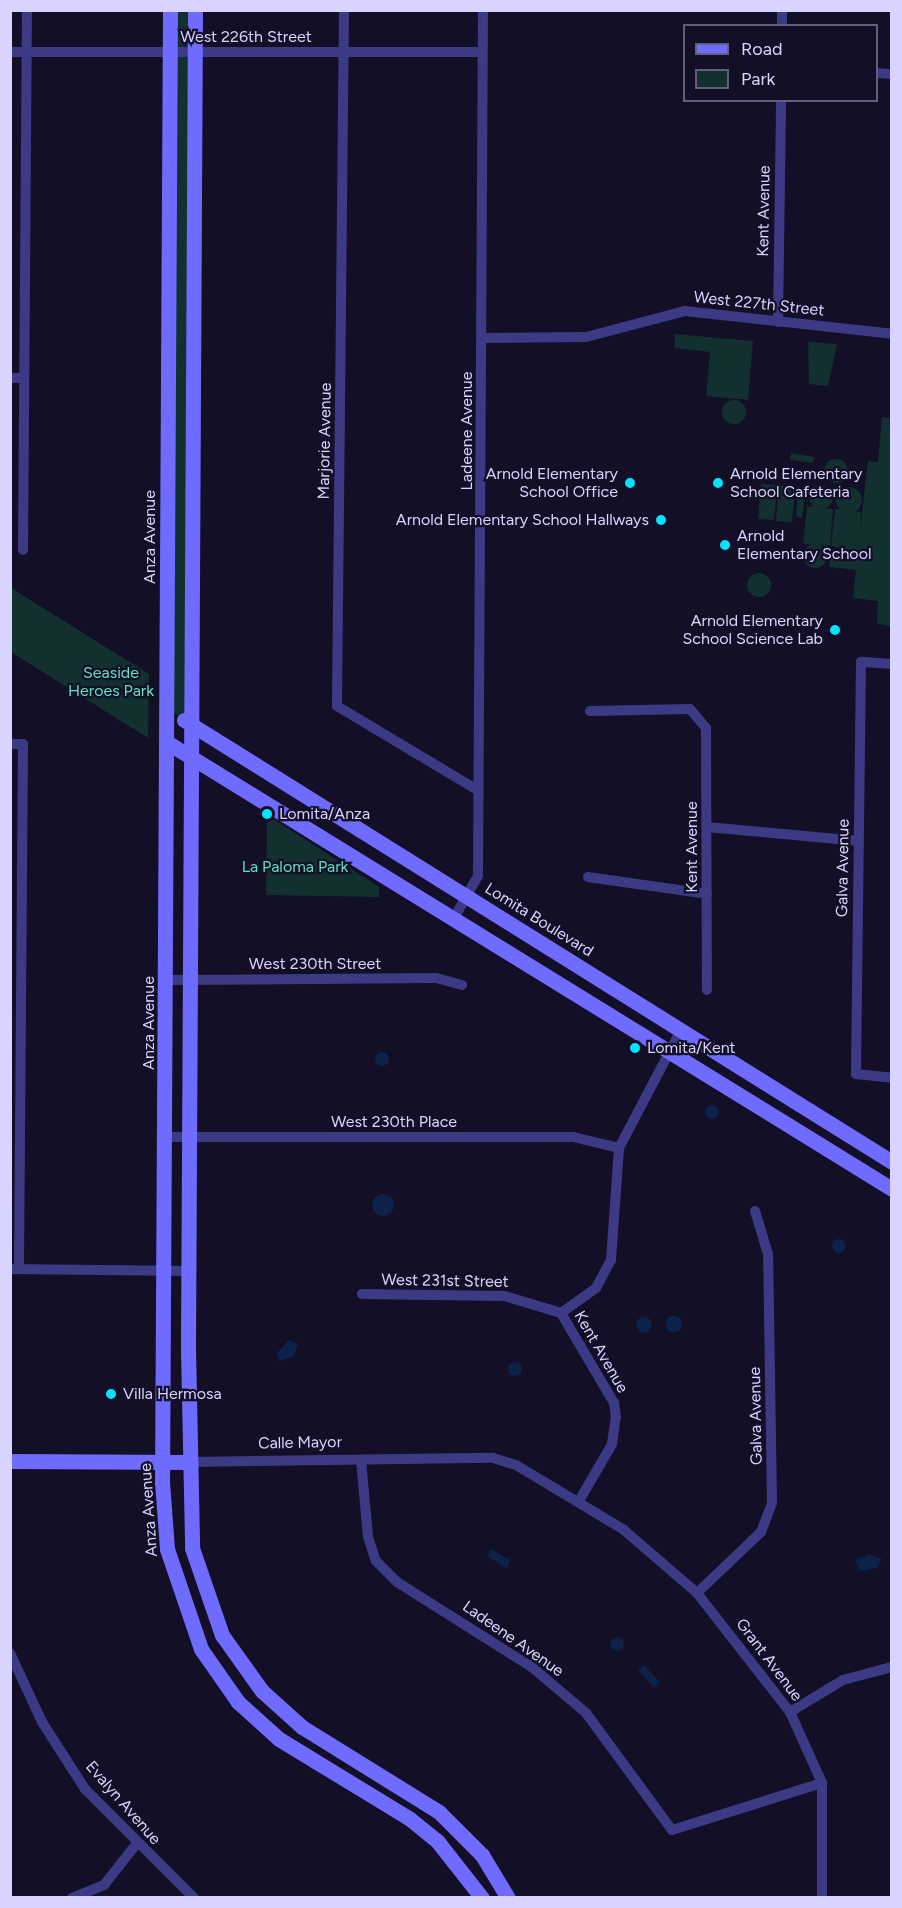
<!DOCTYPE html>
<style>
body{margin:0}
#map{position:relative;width:902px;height:1908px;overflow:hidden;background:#130f26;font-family:Figtree,sans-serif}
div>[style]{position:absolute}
.green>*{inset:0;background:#12302f}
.round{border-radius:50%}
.water>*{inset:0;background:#0c2248}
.street>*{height:10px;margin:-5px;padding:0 5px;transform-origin:5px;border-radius:5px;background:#3d3a85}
.secondary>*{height:15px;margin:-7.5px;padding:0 7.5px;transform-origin:7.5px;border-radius:7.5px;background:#6f6bff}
.dots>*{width:16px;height:16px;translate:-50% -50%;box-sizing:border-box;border:3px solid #130f26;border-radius:50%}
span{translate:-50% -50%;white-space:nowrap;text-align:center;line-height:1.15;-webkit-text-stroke:4.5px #130f26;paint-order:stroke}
.street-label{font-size:16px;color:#d9d4ff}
.poi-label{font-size:16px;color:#d9d4ff}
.right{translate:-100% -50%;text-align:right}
.left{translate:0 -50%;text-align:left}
.park-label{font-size:16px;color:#5fe0c0}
.frame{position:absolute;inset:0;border:12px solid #d9d4ff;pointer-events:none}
.legend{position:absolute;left:683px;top:24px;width:195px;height:78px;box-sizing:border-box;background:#130f26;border:2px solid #625e7d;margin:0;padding:8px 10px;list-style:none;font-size:18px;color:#d9d4ff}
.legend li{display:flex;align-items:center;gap:12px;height:30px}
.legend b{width:30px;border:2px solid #625e7d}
</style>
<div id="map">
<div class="green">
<div style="clip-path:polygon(195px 10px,189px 723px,168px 709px,170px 11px)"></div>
<div style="clip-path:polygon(675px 334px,753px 341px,748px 400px,706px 396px,710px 352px,674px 348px)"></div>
<div style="clip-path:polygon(808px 342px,837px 344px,828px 386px,809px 384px)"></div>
<div class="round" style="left:722px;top:400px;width:24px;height:24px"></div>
<div style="clip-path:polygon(882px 417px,892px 418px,891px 627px,877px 623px,878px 601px,853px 598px,856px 570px,829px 567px,831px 549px,858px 551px,831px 546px,835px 509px,861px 512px,860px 531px,868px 461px,878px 462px)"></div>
<div style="clip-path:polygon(791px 453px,814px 457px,813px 463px,790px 460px)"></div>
<div class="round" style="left:824px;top:459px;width:24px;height:24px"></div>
<div style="clip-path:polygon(761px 484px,778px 485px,774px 520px,758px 519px)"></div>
<div class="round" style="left:809px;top:485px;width:24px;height:24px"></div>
<div style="clip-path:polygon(779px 485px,795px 487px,792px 522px,776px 521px)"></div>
<div class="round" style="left:836px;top:487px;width:26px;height:26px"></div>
<div style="clip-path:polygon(798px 493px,805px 493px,802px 518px,796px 517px)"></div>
<div style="clip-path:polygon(807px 506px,833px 509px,830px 546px,803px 544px)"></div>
<div class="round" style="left:803px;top:544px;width:24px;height:24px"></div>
<div class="round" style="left:747px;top:573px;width:24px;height:24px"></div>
<div style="clip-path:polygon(11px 588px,149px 674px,148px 738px,11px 652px)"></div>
<div style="clip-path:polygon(267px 815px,379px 887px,379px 897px,266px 895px)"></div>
</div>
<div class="water">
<div class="round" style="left:375px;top:1052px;width:14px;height:14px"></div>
<div class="round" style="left:705px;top:1105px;width:14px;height:14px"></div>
<div class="round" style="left:372px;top:1194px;width:22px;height:22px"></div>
<div class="round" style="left:832px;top:1239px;width:14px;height:14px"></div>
<div class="round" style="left:666px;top:1316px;width:16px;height:16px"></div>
<div class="round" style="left:636px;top:1317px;width:16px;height:16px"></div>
<div style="clip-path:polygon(289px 1340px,298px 1344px,294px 1356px,280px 1361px,276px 1354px)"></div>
<div class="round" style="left:508px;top:1362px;width:14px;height:14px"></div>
<div style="clip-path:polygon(491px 1549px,510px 1560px,507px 1568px,487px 1556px)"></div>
<div style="clip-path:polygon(869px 1554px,882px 1559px,877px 1568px,861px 1571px,855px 1561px)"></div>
<div class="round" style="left:610px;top:1637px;width:14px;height:14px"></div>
<div style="clip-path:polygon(644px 1665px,660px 1682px,654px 1688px,638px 1670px)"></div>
</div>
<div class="street">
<div style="left:344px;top:10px;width:696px;rotate:90.58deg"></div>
<div style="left:337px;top:706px;width:165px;rotate:30.9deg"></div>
<div style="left:782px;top:26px;width:16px;rotate:-90deg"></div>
<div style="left:10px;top:52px;width:472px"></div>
<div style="left:876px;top:73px;width:16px;rotate:4deg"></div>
<div style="left:778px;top:322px;width:222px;rotate:-89.2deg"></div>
<div style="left:482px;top:338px;width:104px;rotate:-0.6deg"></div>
<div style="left:586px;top:337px;width:102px;rotate:-14.7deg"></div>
<div style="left:685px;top:311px;width:208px;rotate:6.3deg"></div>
<div style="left:10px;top:378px;width:14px"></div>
<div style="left:23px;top:550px;width:540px;rotate:-89.58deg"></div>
<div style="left:892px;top:664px;width:31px;rotate:-176deg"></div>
<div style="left:861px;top:662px;width:412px;rotate:90.7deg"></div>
<div style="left:856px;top:1074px;width:36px;rotate:6deg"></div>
<div style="left:590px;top:711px;width:100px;rotate:-1.1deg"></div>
<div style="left:690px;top:709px;width:25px;rotate:50deg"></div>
<div style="left:706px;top:728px;width:262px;rotate:89.8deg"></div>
<div style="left:10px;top:744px;width:13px"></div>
<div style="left:23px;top:744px;width:525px;rotate:90.44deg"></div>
<div style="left:707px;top:827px;width:152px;rotate:5.3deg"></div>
<div style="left:588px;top:877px;width:120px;rotate:8.1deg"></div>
<div style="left:454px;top:918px;width:48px;rotate:-60.3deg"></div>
<div style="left:478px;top:876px;width:866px;rotate:-89.67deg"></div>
<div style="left:167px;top:980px;width:269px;rotate:-0.4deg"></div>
<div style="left:436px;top:978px;width:27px;rotate:15deg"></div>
<div style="left:167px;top:1137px;width:406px"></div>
<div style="left:573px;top:1137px;width:47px;rotate:13.4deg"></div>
<div style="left:10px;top:1269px;width:180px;rotate:0.6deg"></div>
<div style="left:362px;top:1294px;width:143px;rotate:0.8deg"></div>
<div style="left:505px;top:1296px;width:59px;rotate:16.9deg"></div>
<div style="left:361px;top:1460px;width:77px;rotate:84.8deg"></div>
<div style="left:368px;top:1537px;width:25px;rotate:72deg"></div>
<div style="left:376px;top:1561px;width:30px;rotate:45deg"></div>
<div style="left:397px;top:1582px;width:161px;rotate:32.3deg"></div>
<div style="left:533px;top:1668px;width:70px;rotate:40.3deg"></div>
<div style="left:586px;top:1713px;width:145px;rotate:53.7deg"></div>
<div style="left:672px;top:1830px;width:157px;rotate:-17.4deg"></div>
<div style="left:189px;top:1462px;width:304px;rotate:-0.8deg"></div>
<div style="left:493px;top:1458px;width:24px;rotate:17deg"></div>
<div style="left:516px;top:1465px;width:126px;rotate:31deg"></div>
<div style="left:624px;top:1530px;width:96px;rotate:40.8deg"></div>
<div style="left:697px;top:1593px;width:151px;rotate:52deg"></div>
<div style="left:790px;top:1712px;width:78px;rotate:65.7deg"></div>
<div style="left:822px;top:1783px;width:115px;rotate:90deg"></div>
<div style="left:579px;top:1501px;width:66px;rotate:-59.9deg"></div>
<div style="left:612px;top:1444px;width:27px;rotate:-82deg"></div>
<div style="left:616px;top:1417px;width:14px;rotate:-98deg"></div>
<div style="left:614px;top:1403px;width:104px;rotate:-120.5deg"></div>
<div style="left:561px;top:1313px;width:43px;rotate:-35.5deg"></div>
<div style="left:596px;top:1288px;width:32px;rotate:-62deg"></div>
<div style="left:611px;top:1260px;width:112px;rotate:-85.9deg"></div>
<div style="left:619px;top:1148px;width:133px;rotate:-62.3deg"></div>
<div style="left:697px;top:1593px;width:88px;rotate:-43.6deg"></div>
<div style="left:761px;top:1532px;width:31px;rotate:-69deg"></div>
<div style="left:772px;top:1503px;width:249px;rotate:-90.9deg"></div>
<div style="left:768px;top:1254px;width:45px;rotate:-106.8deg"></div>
<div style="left:10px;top:1653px;width:76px;rotate:65.1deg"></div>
<div style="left:42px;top:1722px;width:80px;rotate:57.3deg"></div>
<div style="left:85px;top:1789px;width:154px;rotate:45deg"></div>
<div style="left:790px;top:1712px;width:62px;rotate:-31.1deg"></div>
<div style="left:843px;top:1680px;width:51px;rotate:-14.9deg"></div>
<div style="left:72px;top:1898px;width:35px;rotate:-22deg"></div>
<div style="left:104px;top:1885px;width:53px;rotate:-51.8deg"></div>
</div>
<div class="secondary">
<div style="left:170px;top:10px;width:1472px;rotate:90.31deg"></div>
<div style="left:162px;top:1482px;width:67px;rotate:85.7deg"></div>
<div style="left:167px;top:1549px;width:106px;rotate:71.2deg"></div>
<div style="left:201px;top:1649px;width:65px;rotate:55.1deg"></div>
<div style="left:238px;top:1702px;width:55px;rotate:42.1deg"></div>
<div style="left:279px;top:1739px;width:153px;rotate:31.4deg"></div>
<div style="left:410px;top:1819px;width:36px;rotate:39deg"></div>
<div style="left:438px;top:1842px;width:71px;rotate:51.8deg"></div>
<div style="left:195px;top:10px;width:1339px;rotate:90.3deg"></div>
<div style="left:188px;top:1349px;width:199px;rotate:88.8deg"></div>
<div style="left:192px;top:1548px;width:92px;rotate:71deg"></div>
<div style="left:222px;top:1635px;width:69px;rotate:54.5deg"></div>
<div style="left:262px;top:1691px;width:54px;rotate:42deg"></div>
<div style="left:302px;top:1727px;width:161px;rotate:31.8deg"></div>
<div style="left:439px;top:1812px;width:61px;rotate:45deg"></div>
<div style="left:482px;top:1855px;width:50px;rotate:58.8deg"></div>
<div style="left:184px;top:720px;width:835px;rotate:31.98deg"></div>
<div style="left:168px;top:743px;width:850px;rotate:31.63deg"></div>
<div style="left:10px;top:1461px;width:179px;rotate:0.3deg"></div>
</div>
<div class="dots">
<div style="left:630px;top:483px;background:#00e5ff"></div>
<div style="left:718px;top:483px;background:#00e5ff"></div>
<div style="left:661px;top:520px;background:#00e5ff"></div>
<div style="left:725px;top:545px;background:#00e5ff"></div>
<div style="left:835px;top:630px;background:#00e5ff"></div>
<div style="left:267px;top:814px;background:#00e5ff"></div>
<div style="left:635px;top:1048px;background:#00e5ff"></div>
<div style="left:111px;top:1394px;background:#00e5ff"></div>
</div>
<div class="street-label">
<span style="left:246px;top:37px">West 226th Street</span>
<span style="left:764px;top:211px;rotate:-89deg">Kent Avenue</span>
<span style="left:759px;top:304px;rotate:6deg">West 227th Street</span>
<span style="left:467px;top:431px;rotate:-90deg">Ladeene Avenue</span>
<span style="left:325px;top:441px;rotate:-89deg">Marjorie Avenue</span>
<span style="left:150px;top:537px;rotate:-90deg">Anza Avenue</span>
<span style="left:692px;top:847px;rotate:-90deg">Kent Avenue</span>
<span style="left:843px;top:868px;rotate:-89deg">Galva Avenue</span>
<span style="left:539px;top:920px;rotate:32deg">Lomita Boulevard</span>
<span style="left:315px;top:964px">West 230th Street</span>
<span style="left:149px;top:1023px;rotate:-90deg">Anza Avenue</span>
<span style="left:394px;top:1122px">West 230th Place</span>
<span style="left:445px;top:1281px;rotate:1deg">West 231st Street</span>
<span style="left:601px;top:1352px;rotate:60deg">Kent Avenue</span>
<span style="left:756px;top:1416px;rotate:-91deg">Galva Avenue</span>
<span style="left:300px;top:1443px;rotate:-1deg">Calle Mayor</span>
<span style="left:149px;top:1510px;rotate:-94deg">Anza Avenue</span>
<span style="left:513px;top:1639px;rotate:35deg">Ladeene Avenue</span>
<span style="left:769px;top:1660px;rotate:53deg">Grant Avenue</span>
<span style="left:123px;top:1803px;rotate:49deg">Evalyn Avenue</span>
</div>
<div class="poi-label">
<span class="right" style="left:618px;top:483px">Arnold Elementary<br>School Office</span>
<span class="left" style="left:730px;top:483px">Arnold Elementary<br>School Cafeteria</span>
<span class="right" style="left:649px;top:520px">Arnold Elementary School Hallways</span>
<span class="left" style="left:737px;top:545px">Arnold<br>Elementary School</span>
<span class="right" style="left:823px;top:630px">Arnold Elementary<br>School Science Lab</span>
<span class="left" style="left:279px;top:814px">Lomita/Anza</span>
<span class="left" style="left:647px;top:1048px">Lomita/Kent</span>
<span class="left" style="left:123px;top:1394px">Villa Hermosa</span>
</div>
<div class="park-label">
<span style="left:111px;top:682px">Seaside<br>Heroes Park</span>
<span style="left:295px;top:867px">La Paloma Park</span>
</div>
<div class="frame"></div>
<ul class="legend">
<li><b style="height:8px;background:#6f6bff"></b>Road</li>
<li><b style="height:16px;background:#12302f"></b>Park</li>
</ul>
</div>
